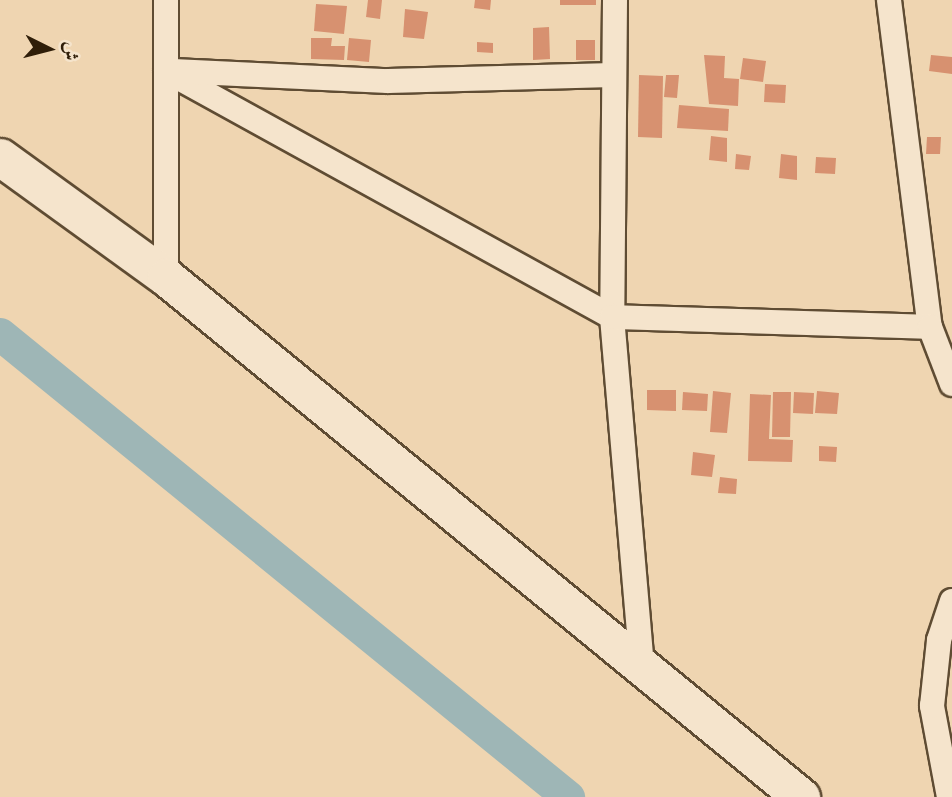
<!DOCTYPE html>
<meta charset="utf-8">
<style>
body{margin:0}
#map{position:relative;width:952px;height:797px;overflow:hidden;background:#efd5b1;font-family:Vollkorn,Amiri,serif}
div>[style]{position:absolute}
.canal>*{height:33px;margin:-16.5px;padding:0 16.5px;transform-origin:16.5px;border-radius:16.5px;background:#9eb6b6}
.building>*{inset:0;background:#d79170}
.roads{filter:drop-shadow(2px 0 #5f4c33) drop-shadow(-2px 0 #5f4c33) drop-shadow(0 2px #5f4c33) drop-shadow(0 -2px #5f4c33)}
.street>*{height:24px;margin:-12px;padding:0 12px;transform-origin:12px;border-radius:12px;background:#f5e4cc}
.secondary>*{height:37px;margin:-18.5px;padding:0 18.5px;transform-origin:18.5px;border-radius:18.5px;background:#f5e4cc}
span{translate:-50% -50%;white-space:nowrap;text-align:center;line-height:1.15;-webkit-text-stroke:6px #f5e4cc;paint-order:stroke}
.north{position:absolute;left:14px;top:14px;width:70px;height:70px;-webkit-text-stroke:5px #f5e4cc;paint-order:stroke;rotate:96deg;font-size:19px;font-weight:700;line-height:28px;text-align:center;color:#2f1e09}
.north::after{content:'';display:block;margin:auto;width:24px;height:32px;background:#2f1e09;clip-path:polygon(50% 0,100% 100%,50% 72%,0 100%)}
</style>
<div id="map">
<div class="canal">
<div style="left:0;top:334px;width:733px;rotate:39.18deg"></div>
</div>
<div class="building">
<div style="clip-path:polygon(368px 0,382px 0,380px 19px,366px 17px)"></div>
<div style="clip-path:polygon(475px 0,491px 0,490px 10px,474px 8px)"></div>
<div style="clip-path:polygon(560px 0,596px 0,596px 5px,560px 5px)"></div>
<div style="clip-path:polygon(316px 4px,347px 6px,344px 34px,314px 31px)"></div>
<div style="clip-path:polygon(405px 9px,428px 12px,424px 39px,403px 37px)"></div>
<div style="clip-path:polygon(549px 27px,550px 59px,533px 60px,533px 28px)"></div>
<div style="clip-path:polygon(311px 38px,332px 38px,331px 46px,345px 46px,344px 60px,311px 59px)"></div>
<div style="clip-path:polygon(349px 38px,371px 40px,369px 62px,347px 60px)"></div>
<div style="clip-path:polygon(576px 40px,595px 40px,595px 60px,576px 60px)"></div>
<div style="clip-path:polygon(477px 42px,493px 43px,493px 53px,477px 52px)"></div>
<div style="clip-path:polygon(704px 55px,725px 56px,724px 78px,739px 79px,738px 106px,709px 104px)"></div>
<div style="clip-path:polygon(931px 55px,952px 57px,952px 74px,929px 71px)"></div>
<div style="clip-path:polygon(743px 58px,766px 61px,763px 82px,740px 79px)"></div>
<div style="clip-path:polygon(639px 75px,663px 76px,662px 138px,638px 137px)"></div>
<div style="clip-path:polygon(666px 75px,679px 75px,677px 98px,664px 97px)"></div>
<div style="clip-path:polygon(765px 84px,786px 85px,785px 103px,764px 102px)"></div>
<div style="clip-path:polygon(679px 105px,729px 109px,728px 131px,677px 128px)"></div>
<div style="clip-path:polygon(711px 136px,727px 138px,727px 162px,709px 160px)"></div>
<div style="clip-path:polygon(927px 137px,941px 137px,940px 154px,926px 154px)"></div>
<div style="clip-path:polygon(736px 154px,751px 156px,749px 170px,735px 169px)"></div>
<div style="clip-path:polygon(781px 154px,797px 156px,797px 180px,779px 178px)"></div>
<div style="clip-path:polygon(816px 157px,836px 158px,835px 174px,815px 173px)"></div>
<div style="clip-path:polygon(647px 390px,676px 390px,676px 411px,647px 410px)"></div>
<div style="clip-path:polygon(713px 391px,731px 393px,727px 433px,710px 432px)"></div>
<div style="clip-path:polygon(817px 391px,839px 393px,837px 414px,815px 413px)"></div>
<div style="clip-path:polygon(683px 392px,708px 394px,707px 411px,682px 410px)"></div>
<div style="clip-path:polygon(773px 392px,791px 392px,790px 437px,772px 437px)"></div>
<div style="clip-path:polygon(794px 392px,814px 393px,813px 414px,793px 413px)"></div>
<div style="clip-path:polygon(750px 394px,771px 395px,769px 439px,793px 440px,792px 462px,748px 461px)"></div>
<div style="clip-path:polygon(819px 446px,837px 447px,836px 462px,819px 461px)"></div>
<div style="clip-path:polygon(693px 452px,715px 455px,712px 477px,691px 475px)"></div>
<div style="clip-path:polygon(720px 477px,737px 479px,736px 494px,718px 493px)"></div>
</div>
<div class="roads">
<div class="street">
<div style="left:615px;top:0;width:317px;rotate:90.5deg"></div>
<div style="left:612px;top:317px;width:351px;rotate:85.1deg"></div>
<div style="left:889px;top:0;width:330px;rotate:82.9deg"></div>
<div style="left:166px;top:71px;width:509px;rotate:28.88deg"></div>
<div style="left:612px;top:317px;width:318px;rotate:1.8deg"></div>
<div style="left:930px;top:327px;width:61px;rotate:68.9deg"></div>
<div style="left:173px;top:71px;width:215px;rotate:2.7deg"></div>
<div style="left:388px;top:81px;width:225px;rotate:-1.5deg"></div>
<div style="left:166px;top:277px;width:277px;rotate:-90deg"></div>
<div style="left:949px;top:797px;width:93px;rotate:-100.6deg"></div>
<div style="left:932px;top:706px;width:66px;rotate:-83.9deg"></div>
<div style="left:939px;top:640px;width:41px;rotate:-71.6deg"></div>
</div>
<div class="secondary">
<div style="left:0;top:157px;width:205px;rotate:35.9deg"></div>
<div style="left:166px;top:277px;width:821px;rotate:39.31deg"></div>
</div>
</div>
<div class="north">ش</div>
</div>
